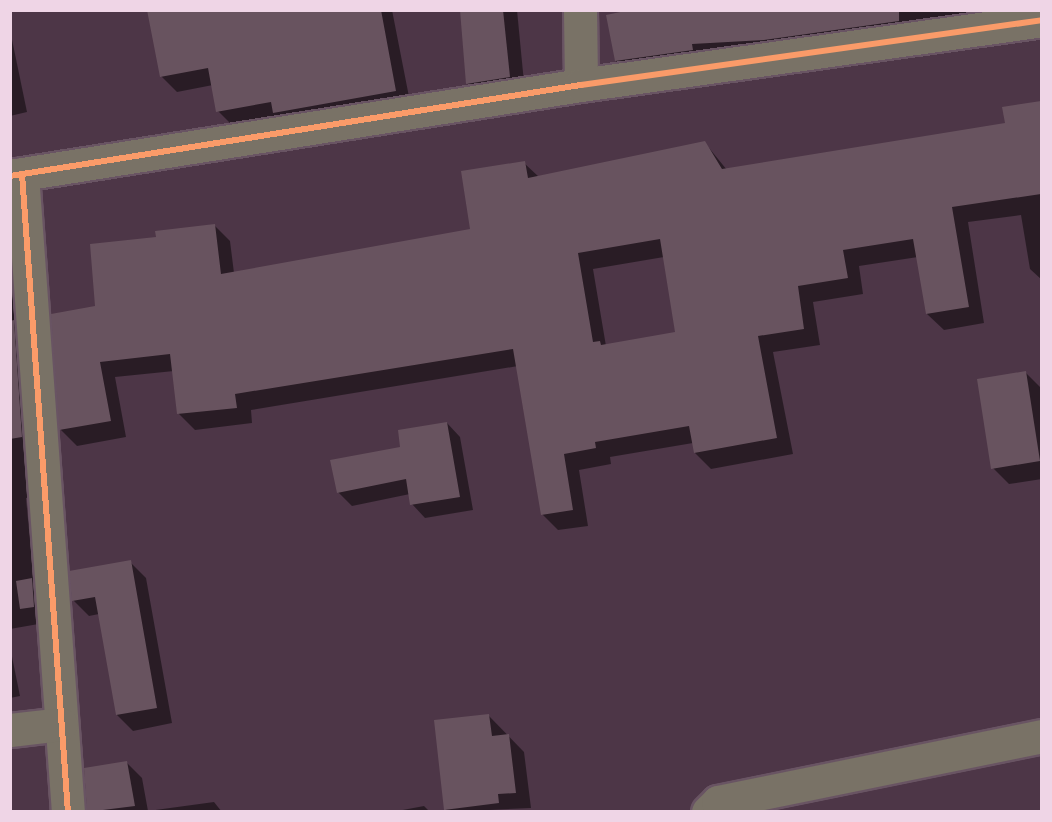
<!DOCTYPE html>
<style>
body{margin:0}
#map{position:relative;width:1052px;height:822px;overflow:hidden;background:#4d3647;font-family:Helvetica,sans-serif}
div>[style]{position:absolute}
.shadow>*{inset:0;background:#0007}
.building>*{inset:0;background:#68535f}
.roads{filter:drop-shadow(2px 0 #695463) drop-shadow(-2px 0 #695463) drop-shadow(0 2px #695463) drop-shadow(0 -2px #695463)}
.street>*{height:33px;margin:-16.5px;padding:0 16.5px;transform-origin:16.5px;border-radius:16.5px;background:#797266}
.cycleway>*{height:6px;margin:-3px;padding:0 3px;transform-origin:3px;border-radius:3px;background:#fa9b69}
span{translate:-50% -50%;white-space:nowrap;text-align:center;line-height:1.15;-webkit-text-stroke:5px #4a2340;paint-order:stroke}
.frame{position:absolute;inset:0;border:12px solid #efd5e6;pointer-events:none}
</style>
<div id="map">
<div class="shadow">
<div style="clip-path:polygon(166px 10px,392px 10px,411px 107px,234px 127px,218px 111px,213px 85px,177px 92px,161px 76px)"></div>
<div style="clip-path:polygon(461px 10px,517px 10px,525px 93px,484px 100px,468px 84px)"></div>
<div style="clip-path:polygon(642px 10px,1042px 10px,633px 78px,616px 61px)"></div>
<div style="clip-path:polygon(10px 30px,27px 112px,10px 116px)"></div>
<div style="clip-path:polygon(evenodd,1042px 102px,1042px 280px,1030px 269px,1021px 215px,968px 222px,984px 323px,944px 330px,927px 314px,918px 257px,859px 266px,863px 294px,813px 302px,820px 345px,773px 352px,793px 454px,711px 469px,695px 453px,693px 443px,610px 457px,611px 464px,579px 470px,588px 526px,558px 530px,542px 514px,518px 366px,251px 410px,252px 423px,195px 430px,179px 414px,174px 371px,115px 377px,126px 437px,77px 446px,61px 430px,97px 308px,158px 238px,214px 225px,230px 241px,234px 273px,472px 230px,524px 163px,539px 177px,705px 143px,727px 170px,1006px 125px,1003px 108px,1042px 102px,664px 257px,676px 334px,606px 346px,593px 269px,664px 257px)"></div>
<div style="clip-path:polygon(10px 285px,27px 301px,41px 496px,26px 498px,31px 551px,42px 562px,50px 622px,10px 629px)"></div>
<div style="clip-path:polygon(1026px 373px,1042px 389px,1042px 479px,1009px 484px,993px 468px)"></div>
<div style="clip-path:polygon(447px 423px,460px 437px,473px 510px,425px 518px,412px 504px,410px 494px,352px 506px,338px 492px)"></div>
<div style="clip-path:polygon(130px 562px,146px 578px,172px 723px,133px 731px,117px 715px,99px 614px,89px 616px,73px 600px)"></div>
<div style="clip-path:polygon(10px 647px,20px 696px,10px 698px)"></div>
<div style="clip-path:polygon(489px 716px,524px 752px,531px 808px,448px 812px,446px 809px)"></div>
<div style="clip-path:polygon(126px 762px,142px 778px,148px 811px,214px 802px,222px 812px,88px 812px)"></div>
<div style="clip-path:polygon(424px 806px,430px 812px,392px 812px)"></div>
</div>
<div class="building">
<div style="clip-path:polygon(147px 10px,381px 10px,396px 91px,273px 113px,271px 102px,216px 112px,208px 68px,160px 77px)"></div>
<div style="clip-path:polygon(460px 10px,503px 10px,510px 77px,466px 84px)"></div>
<div style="clip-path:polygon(630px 10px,899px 10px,899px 21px,764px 40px,692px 44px,693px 50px,615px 61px,606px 15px)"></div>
<div style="clip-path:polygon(evenodd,1041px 101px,1041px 194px,952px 207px,969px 307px,926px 314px,913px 239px,843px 250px,848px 278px,798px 286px,804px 329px,758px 336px,777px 438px,694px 453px,689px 426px,595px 442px,596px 448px,564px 454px,573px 510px,541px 515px,513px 349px,235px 394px,237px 408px,177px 414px,170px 354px,100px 362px,111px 421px,59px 430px,51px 314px,95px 306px,90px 244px,156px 237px,155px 231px,215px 224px,221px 274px,470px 229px,461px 171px,525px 161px,528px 178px,705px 141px,722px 169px,1005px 123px,1002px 107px,1041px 101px,660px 239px,675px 332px,601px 345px,600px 341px,593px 342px,578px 253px,660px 239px)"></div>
<div style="clip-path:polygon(14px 320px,22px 437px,10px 439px,10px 321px)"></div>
<div style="clip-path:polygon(1026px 371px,1040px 461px,991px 469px,977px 379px)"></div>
<div style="clip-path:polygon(447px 422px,460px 497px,410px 505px,406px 479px,337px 493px,330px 460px,400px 447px,398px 430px)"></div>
<div style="clip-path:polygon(131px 560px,157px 708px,116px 715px,95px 597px,72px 601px,69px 571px)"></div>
<div style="clip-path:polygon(32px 578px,34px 607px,20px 609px,16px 581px)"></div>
<div style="clip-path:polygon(489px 714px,492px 736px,509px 734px,516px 793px,498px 794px,499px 803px,444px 810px,434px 720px)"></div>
<div style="clip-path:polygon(127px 761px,135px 806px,87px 812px,84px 768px)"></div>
</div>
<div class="roads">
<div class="street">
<div style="left:580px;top:10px;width:75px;rotate:89.2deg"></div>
<div style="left:22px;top:174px;width:640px;rotate:85.88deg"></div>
<div style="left:10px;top:176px;width:578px;rotate:-9.06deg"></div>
<div style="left:581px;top:85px;width:466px;rotate:-8deg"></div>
<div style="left:10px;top:730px;width:51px;rotate:-6.7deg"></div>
<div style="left:708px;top:812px;width:14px;rotate:-45deg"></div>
<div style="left:718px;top:802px;width:331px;rotate:-11.5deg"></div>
</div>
</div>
<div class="cycleway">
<div style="left:22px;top:174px;width:640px;rotate:85.88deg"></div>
<div style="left:10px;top:176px;width:578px;rotate:-9.06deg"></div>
<div style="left:581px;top:85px;width:466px;rotate:-8deg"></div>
</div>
<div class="frame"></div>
</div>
